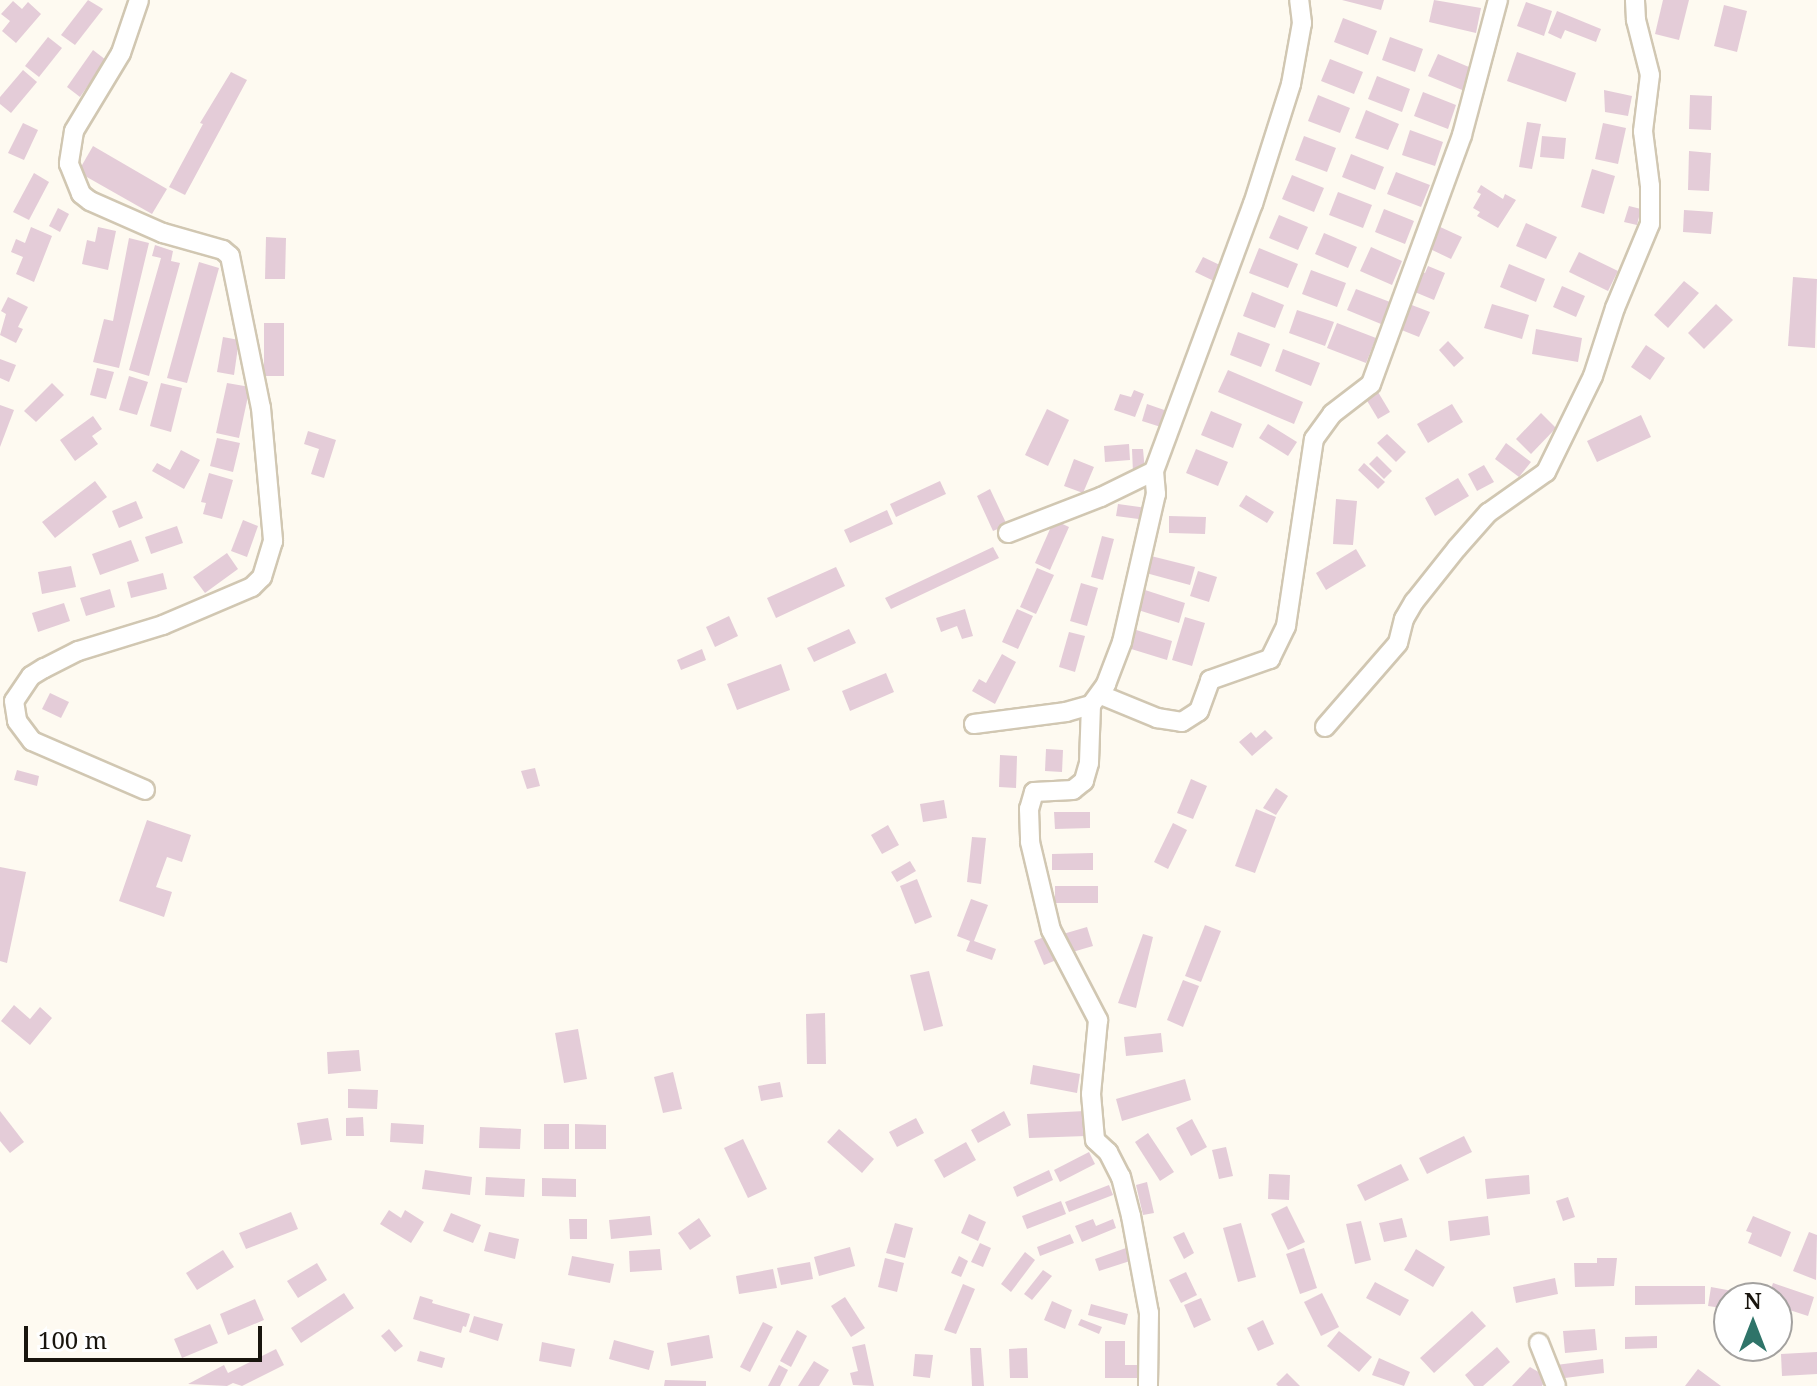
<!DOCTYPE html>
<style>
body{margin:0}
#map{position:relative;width:1817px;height:1386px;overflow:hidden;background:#fefaf1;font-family:"Noto Serif",serif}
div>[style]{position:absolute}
.building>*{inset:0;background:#e4ccd8}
.roads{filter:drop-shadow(2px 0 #d1c7b2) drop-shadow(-2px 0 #d1c7b2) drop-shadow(0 2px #d1c7b2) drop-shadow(0 -2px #d1c7b2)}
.street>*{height:18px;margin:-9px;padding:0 9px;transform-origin:9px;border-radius:9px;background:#fff}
span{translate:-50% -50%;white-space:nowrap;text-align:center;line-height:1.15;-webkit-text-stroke:6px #fff;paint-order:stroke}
.north{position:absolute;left:1713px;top:1282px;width:80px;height:80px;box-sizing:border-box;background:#fff;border:2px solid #a3a19f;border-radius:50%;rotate:0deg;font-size:22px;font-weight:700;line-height:32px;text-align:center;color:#19150e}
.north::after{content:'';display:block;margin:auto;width:28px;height:36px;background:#2f7469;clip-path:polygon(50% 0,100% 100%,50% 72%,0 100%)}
.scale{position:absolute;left:24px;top:1326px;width:238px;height:36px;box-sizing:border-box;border:4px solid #19150e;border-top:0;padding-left:10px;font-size:24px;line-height:28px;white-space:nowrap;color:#19150e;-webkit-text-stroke:6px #fff;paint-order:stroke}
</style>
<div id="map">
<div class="building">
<div style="clip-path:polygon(88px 0,103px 9px,75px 45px,61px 35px)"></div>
<div style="clip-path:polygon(1342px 0,1384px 0,1381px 10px)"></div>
<div style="clip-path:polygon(1434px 0,1481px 8px,1476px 33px,1429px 22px)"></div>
<div style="clip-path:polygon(1663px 0,1689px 0,1679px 40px,1655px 34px)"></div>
<div style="clip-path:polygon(13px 1px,22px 9px,28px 2px,41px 14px,16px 43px,2px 31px,10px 21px,1px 14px)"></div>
<div style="clip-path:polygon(1526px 2px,1552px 11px,1544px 36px,1517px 26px)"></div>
<div style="clip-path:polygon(1724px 5px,1747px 11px,1737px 52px,1714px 46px)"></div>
<div style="clip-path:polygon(1557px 11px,1601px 29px,1596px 42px,1565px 30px,1561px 39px,1548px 33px)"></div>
<div style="clip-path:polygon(1343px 18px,1377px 31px,1368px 55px,1334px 42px)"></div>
<div style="clip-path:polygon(48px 37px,62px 48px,39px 77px,25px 66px)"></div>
<div style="clip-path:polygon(1390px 37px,1423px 49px,1415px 72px,1382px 60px)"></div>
<div style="clip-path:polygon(93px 50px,106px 60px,80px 97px,67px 87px)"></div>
<div style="clip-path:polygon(1517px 52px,1576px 73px,1566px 102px,1507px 81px)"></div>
<div style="clip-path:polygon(1438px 54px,1476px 70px,1467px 92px,1428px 76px)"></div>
<div style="clip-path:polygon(1330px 59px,1363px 72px,1354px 94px,1321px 81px)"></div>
<div style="clip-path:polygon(23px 70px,37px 82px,11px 113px,0 104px,0 97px)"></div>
<div style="clip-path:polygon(231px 72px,247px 80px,185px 195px,169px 187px,203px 124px,200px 123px)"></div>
<div style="clip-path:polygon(1377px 76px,1410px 89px,1402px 112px,1368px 99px)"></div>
<div style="clip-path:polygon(1604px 90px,1632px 96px,1628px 116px,1605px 112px)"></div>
<div style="clip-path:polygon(1423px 92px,1456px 105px,1448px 129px,1414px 116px)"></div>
<div style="clip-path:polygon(1318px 95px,1350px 108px,1340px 133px,1308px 121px)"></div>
<div style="clip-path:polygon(1690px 95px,1712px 96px,1711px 130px,1689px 129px)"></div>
<div style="clip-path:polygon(1366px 110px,1399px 124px,1388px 150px,1355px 138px)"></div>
<div style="clip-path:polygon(1527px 122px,1541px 124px,1532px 169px,1519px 167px)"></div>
<div style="clip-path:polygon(23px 123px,38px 130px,24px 160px,8px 153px)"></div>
<div style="clip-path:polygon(1603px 123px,1626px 128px,1618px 164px,1595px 159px)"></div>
<div style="clip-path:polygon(1410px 130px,1443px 142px,1435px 166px,1402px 155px)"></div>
<div style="clip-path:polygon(1304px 136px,1336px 148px,1327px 172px,1295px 160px)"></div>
<div style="clip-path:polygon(1542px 136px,1566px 138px,1564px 159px,1540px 157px)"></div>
<div style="clip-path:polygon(93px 146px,167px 189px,152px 214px,78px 172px)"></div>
<div style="clip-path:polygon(1689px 151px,1711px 153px,1709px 191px,1688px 190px)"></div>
<div style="clip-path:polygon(1351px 154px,1384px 167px,1375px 190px,1342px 177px)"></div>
<div style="clip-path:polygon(1592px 169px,1615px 176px,1604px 214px,1581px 207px)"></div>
<div style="clip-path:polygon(1396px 172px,1430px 185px,1421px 207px,1387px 194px)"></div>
<div style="clip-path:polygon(34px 173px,49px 182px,29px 220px,13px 212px)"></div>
<div style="clip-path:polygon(1292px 175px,1324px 188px,1314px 212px,1282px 199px)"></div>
<div style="clip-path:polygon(1481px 185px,1503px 199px,1505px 194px,1516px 200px,1498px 228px,1477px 216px,1480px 212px,1473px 208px,1481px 194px,1477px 192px)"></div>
<div style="clip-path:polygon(1338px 192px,1372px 205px,1363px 228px,1329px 215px)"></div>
<div style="clip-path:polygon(1629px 206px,1641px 209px,1637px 225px,1624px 222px)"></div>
<div style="clip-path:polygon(58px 208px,69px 214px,60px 232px,49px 226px)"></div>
<div style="clip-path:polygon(1384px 209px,1414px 221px,1405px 244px,1375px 232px)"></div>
<div style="clip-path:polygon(1684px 210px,1713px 212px,1711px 234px,1683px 232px)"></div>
<div style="clip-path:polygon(1279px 215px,1308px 227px,1298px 250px,1269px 238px)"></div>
<div style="clip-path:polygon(1526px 223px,1557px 237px,1546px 259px,1516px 246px)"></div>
<div style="clip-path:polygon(1438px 226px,1462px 237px,1451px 259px,1428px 248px)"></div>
<div style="clip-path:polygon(31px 227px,52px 236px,34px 282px,16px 274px,23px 257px,11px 252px,16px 239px,25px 243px)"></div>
<div style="clip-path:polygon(98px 227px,116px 231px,108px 270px,82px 264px,87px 240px,95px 242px)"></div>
<div style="clip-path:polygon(1324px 233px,1357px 247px,1348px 268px,1315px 254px)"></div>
<div style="clip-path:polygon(266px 237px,286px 238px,285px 279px,265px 279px)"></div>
<div style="clip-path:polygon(129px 238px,149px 243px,119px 368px,93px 362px,104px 319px,113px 321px)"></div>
<div style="clip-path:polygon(155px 245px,173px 251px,171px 261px,180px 263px,149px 376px,129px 370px,161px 258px,152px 256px)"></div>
<div style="clip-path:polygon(1371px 247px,1402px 261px,1392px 285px,1360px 271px)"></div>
<div style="clip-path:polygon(1259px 248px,1298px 264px,1288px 288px,1249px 273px)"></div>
<div style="clip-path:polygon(1579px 252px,1618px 271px,1608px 291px,1569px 272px)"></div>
<div style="clip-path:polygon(1203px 257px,1224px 267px,1216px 282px,1195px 272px)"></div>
<div style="clip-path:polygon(199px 262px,219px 268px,187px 383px,167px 378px)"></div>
<div style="clip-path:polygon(1509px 264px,1545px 279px,1536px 302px,1500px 287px)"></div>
<div style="clip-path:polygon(1428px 266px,1445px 273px,1434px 300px,1410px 290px,1419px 270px,1425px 273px)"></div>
<div style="clip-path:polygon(1311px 270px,1346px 283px,1337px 307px,1302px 294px)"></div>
<div style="clip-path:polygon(1793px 277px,1817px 279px,1815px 348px,1788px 346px)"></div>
<div style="clip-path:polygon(1684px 281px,1699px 293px,1668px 328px,1654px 315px)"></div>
<div style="clip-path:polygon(1562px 286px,1585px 296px,1576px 317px,1553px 307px)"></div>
<div style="clip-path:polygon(1356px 289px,1390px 302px,1381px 324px,1347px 310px)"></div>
<div style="clip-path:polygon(1252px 292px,1284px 305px,1275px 328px,1243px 316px)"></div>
<div style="clip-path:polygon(8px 297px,28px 307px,18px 327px,23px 329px,16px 343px,0 335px,6px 314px,1px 311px)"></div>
<div style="clip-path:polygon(1404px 302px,1430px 312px,1419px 337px,1394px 327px)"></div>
<div style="clip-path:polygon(1492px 304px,1529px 315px,1522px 339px,1484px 328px)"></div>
<div style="clip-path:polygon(1716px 304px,1733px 320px,1704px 349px,1688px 333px)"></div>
<div style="clip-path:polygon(1297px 310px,1334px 322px,1325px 346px,1289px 333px)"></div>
<div style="clip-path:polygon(264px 323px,284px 323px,284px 376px,264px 376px)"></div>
<div style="clip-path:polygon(1337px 323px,1376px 338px,1366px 363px,1327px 348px)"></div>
<div style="clip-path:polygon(1536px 329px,1582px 338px,1578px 362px,1532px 354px)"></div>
<div style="clip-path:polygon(1238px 332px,1270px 344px,1261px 367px,1230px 355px)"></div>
<div style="clip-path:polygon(223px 337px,239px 340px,234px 375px,217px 372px)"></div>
<div style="clip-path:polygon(1448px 341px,1464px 358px,1454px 367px,1439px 350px)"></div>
<div style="clip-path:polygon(1646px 345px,1665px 358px,1650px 380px,1631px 367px)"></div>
<div style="clip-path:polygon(1283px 349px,1320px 363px,1311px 386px,1275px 371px)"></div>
<div style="clip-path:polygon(0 359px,16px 365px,9px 382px,0 378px)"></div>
<div style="clip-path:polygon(97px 368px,114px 372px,106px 399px,90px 395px)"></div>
<div style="clip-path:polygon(1228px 370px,1303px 402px,1294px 424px,1218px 392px)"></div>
<div style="clip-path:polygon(129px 376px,148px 382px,137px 415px,119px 410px)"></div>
<div style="clip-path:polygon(52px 383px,64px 395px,36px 422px,24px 411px)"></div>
<div style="clip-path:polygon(161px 383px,182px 388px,171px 432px,150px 426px)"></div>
<div style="clip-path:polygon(227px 383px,250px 387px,239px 438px,216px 433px)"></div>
<div style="clip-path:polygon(1134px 390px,1144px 394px,1135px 417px,1114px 410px,1120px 394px,1131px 397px)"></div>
<div style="clip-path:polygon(1378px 392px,1390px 412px,1378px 419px,1366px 399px)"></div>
<div style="clip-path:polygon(1147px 404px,1170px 412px,1164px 428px,1142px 421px)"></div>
<div style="clip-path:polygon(1452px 404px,1463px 422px,1428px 443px,1417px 424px)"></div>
<div style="clip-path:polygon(0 405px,14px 410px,0 447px)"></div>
<div style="clip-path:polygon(1047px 409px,1069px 420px,1048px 466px,1025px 455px)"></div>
<div style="clip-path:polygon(1211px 411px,1242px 424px,1233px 448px,1201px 435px)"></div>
<div style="clip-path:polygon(1541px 413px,1556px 428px,1531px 454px,1516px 439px)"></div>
<div style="clip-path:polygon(1641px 415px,1651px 437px,1597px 462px,1587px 441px)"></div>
<div style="clip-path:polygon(93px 416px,102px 429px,92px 436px,98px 444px,75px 461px,60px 440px)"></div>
<div style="clip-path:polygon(1268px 424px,1297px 442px,1288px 456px,1259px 438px)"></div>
<div style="clip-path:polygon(308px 431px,336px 440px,324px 478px,311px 474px,319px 449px,304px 444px)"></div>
<div style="clip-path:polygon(1387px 434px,1406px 452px,1396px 462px,1377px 443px)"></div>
<div style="clip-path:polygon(217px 438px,240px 443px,233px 472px,210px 466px)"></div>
<div style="clip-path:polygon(1506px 443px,1531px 462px,1519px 477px,1495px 459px)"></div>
<div style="clip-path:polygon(1129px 444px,1130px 460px,1105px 462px,1104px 446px)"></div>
<div style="clip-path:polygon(1132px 449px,1143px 449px,1145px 472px,1133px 473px)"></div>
<div style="clip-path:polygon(1196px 449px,1228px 462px,1218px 486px,1186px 473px)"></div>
<div style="clip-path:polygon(181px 450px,200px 460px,184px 489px,152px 471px,157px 463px,170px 470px)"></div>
<div style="clip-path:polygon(1377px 456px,1392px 471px,1384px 479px,1369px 464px)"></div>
<div style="clip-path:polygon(1074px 459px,1094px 467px,1083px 493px,1064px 486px)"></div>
<div style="clip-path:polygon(1364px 463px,1385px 482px,1378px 489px,1358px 470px)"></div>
<div style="clip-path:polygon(1484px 465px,1494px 482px,1477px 491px,1468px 474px)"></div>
<div style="clip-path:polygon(209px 473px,233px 480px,222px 519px,203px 514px,206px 503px,201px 502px)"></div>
<div style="clip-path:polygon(1458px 478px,1469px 496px,1435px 516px,1425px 498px)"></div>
<div style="clip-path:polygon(95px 481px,107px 497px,55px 538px,42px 522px)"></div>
<div style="clip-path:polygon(940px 481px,946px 494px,896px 517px,890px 504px)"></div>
<div style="clip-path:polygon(990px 489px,1007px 525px,993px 531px,977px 496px)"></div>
<div style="clip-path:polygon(1246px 495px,1274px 512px,1267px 523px,1239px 506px)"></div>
<div style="clip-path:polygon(1336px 499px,1357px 501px,1353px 545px,1333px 544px)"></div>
<div style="clip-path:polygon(136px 501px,143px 518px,119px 528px,112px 511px)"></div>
<div style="clip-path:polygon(1118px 504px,1147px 508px,1146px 520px,1116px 516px)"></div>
<div style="clip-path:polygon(887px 510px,893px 524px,850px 543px,844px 530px)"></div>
<div style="clip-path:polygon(1169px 516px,1206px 517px,1205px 534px,1169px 533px)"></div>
<div style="clip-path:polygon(243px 520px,258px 526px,247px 557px,231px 551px)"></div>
<div style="clip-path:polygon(1054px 520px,1069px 527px,1050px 570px,1035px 563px)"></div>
<div style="clip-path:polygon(177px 526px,183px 543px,151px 554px,145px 537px)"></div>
<div style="clip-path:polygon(1102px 536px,1114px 539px,1103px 580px,1091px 577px)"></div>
<div style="clip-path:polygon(131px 540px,139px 561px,100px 575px,92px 554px)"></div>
<div style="clip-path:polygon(993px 547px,999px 558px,891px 609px,885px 598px)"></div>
<div style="clip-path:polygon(1356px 549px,1366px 566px,1326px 590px,1316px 573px)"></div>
<div style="clip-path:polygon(227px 553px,238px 569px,205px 593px,193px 577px)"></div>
<div style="clip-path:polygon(1151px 556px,1195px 567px,1190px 585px,1146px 573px)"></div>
<div style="clip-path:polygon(71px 566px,76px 587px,42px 594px,38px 572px)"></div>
<div style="clip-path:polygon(836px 567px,845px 586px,776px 618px,767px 598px)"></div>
<div style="clip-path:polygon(1037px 568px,1054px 575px,1036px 614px,1020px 607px)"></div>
<div style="clip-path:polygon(1198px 571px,1217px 577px,1209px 602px,1190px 596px)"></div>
<div style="clip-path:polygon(163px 573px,167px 589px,131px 598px,127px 582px)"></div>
<div style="clip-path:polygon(1081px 583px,1098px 588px,1087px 626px,1070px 621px)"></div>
<div style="clip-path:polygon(110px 589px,115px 607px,86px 616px,80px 598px)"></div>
<div style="clip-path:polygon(1142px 589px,1185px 603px,1179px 623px,1135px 609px)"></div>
<div style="clip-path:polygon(64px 603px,70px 621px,38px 632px,32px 613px)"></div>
<div style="clip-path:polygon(965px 609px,973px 636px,962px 639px,957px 626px,941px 632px,936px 618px)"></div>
<div style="clip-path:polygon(1017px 609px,1033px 616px,1018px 649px,1002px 642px)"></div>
<div style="clip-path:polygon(729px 616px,738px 636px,715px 647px,706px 627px)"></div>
<div style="clip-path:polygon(1185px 617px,1205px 623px,1192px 666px,1172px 660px)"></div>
<div style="clip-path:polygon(849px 629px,856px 643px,814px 662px,807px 648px)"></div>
<div style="clip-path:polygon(1133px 629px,1172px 641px,1167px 660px,1128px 648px)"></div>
<div style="clip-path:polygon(1069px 632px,1085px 636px,1075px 672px,1059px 667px)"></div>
<div style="clip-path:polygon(702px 649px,706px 660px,681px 670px,677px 660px)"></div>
<div style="clip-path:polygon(1002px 654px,1016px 662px,995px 704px,972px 691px,979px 679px,986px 683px)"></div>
<div style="clip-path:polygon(781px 664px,790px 690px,737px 710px,727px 684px)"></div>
<div style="clip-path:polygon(886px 673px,894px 692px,850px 711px,842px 691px)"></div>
<div style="clip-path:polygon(50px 693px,69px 702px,61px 718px,42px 709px)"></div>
<div style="clip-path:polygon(1265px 730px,1273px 738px,1252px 756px,1239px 742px,1251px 732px,1256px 738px)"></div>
<div style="clip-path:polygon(1046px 749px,1063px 750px,1062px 772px,1045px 771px)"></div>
<div style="clip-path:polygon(1000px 755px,1017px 756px,1016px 788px,999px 787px)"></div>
<div style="clip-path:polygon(535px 768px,540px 786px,527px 789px,521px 771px)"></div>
<div style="clip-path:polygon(17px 770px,39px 776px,37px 786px,14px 780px)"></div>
<div style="clip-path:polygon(1191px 779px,1207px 786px,1193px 819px,1177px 813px)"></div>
<div style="clip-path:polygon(1276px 788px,1288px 796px,1276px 815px,1263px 808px)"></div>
<div style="clip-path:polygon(944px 800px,947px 818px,923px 822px,920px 804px)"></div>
<div style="clip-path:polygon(1256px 809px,1276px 817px,1255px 873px,1235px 866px)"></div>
<div style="clip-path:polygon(1054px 812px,1090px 812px,1090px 828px,1055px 829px)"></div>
<div style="clip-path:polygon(147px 820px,191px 835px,182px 862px,167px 857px,156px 887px,172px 892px,164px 917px,119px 901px)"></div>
<div style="clip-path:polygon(1173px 823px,1187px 830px,1168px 869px,1154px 862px)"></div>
<div style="clip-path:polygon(888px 825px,899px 845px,882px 854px,871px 835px)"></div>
<div style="clip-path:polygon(972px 837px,986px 838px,981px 884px,967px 882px)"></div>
<div style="clip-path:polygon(1093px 853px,1093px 870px,1052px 870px,1052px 854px)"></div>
<div style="clip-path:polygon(910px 861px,916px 871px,897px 882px,891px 872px)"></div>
<div style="clip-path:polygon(0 867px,26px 872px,7px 963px,0 961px)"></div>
<div style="clip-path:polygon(917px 879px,932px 917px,915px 924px,900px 886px)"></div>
<div style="clip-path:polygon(1055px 886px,1098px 886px,1098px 903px,1055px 903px)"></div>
<div style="clip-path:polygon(971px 899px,988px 905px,974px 941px,996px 949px,992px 960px,966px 951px,970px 941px,957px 936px)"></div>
<div style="clip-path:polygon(1205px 925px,1221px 931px,1201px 982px,1185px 976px)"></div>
<div style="clip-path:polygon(1087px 927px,1093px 946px,1069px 953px,1063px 934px)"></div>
<div style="clip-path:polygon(1143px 934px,1153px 937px,1136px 1008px,1118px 1003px)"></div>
<div style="clip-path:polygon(1049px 935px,1059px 959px,1044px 965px,1034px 941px)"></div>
<div style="clip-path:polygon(929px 971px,943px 1026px,924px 1031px,910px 975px)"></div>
<div style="clip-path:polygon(1183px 980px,1199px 986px,1183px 1027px,1167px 1020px)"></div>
<div style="clip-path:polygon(14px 1005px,30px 1019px,40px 1007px,52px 1018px,30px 1045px,1px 1021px)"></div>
<div style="clip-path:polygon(825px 1013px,826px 1064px,807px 1064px,806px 1014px)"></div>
<div style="clip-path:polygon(578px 1029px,587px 1079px,564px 1083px,555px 1033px)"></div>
<div style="clip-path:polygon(1161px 1033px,1163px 1052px,1126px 1056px,1124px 1037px)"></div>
<div style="clip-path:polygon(359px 1050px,361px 1071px,328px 1074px,327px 1052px)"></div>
<div style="clip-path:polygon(1033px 1065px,1080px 1074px,1077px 1093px,1030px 1084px)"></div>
<div style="clip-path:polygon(673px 1072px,682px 1109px,663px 1113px,654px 1077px)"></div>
<div style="clip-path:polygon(1185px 1079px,1191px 1100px,1122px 1121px,1116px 1099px)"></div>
<div style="clip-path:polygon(780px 1082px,783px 1097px,761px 1101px,758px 1086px)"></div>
<div style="clip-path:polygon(348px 1089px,378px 1090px,377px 1109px,348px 1108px)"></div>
<div style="clip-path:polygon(0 1111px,24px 1142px,10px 1153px,0 1141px)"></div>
<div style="clip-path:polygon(1004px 1111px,1011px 1125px,978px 1143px,971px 1130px)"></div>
<div style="clip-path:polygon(1085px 1111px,1086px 1136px,1029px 1138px,1027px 1114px)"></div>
<div style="clip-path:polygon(363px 1117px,364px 1136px,346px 1136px,346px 1118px)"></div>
<div style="clip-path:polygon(328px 1118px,332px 1140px,301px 1145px,297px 1123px)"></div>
<div style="clip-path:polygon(916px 1118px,924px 1133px,897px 1147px,889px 1132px)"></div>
<div style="clip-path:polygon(1192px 1119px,1207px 1147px,1191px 1156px,1176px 1128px)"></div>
<div style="clip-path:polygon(391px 1123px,424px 1125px,423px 1144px,390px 1142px)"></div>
<div style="clip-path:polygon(544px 1124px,569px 1124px,569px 1149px,544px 1149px)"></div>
<div style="clip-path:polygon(575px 1124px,606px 1125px,606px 1149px,575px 1149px)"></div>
<div style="clip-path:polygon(480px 1127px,521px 1129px,520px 1149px,479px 1148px)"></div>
<div style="clip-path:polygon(839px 1129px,874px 1159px,862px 1173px,827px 1142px)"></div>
<div style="clip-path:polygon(1148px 1133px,1174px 1172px,1160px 1181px,1135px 1142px)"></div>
<div style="clip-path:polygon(1464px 1136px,1472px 1152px,1427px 1174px,1419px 1158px)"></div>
<div style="clip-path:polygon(743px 1139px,767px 1189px,748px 1198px,724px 1148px)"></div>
<div style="clip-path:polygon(966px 1142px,976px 1160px,944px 1178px,934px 1160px)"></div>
<div style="clip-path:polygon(1226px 1147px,1233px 1176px,1219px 1179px,1212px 1150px)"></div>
<div style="clip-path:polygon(1089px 1152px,1095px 1164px,1060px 1182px,1054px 1170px)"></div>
<div style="clip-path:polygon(1401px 1164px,1409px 1180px,1365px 1201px,1357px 1185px)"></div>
<div style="clip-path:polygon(425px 1170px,472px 1177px,470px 1195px,422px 1189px)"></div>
<div style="clip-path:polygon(1049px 1170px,1053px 1180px,1017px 1197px,1013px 1187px)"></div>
<div style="clip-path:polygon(1269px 1174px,1290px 1175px,1289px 1200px,1268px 1199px)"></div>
<div style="clip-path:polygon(1529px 1175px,1530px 1194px,1487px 1199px,1485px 1179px)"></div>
<div style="clip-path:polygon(486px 1177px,525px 1179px,524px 1197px,485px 1195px)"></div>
<div style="clip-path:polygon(542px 1178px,576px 1179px,576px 1197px,542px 1196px)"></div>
<div style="clip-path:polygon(1147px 1182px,1154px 1213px,1143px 1215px,1136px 1185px)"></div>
<div style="clip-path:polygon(1109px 1185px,1113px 1195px,1069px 1212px,1065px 1202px)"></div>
<div style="clip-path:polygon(1568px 1197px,1575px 1217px,1563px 1221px,1556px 1201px)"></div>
<div style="clip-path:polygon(1061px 1201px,1066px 1214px,1027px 1229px,1022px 1216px)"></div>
<div style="clip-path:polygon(1287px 1206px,1305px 1242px,1288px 1250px,1271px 1214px)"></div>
<div style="clip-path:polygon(389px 1210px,401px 1218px,405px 1210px,424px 1222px,411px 1243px,380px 1224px)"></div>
<div style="clip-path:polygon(291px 1212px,298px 1229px,246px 1249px,239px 1233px)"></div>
<div style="clip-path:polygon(451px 1213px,481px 1225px,473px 1243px,443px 1231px)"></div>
<div style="clip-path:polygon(969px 1214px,986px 1222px,978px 1241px,961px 1233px)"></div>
<div style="clip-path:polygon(650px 1216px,652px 1235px,611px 1239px,609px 1220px)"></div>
<div style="clip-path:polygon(1488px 1216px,1490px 1235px,1450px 1241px,1448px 1221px)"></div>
<div style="clip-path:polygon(1753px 1216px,1791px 1232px,1781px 1257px,1748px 1243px,1752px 1233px,1746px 1231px)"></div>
<div style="clip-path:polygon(699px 1218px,711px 1236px,690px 1250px,678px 1233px)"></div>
<div style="clip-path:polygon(1402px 1218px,1407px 1237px,1384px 1242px,1379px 1223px)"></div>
<div style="clip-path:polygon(569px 1219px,587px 1219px,587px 1239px,570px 1239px)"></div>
<div style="clip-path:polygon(1093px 1219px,1096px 1226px,1113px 1219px,1116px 1228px,1082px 1242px,1075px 1226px)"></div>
<div style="clip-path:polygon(1361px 1221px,1371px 1260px,1355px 1264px,1346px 1224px)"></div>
<div style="clip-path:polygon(895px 1223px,913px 1228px,905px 1258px,886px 1253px)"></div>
<div style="clip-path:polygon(1241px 1223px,1256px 1277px,1238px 1282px,1223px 1228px)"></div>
<div style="clip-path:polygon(489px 1232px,519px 1239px,515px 1259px,484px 1251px)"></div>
<div style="clip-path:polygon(1184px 1232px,1194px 1253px,1184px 1259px,1173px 1237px)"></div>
<div style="clip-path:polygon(1809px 1232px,1817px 1235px,1816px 1280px,1793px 1271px)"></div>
<div style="clip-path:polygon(1070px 1234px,1074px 1243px,1040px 1256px,1037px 1247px)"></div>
<div style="clip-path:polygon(980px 1243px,991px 1248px,983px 1267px,971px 1262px)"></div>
<div style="clip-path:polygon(850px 1247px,855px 1266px,819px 1276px,814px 1257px)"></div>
<div style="clip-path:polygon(1126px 1248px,1130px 1261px,1099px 1271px,1095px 1259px)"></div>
<div style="clip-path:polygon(1304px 1248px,1317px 1288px,1300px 1294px,1286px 1254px)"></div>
<div style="clip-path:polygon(660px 1249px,662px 1270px,630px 1272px,629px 1251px)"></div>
<div style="clip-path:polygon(1416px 1249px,1445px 1267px,1433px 1287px,1404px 1270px)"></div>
<div style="clip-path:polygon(223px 1250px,234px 1267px,197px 1290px,186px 1273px)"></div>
<div style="clip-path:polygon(1025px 1252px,1035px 1260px,1011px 1292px,1001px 1284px)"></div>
<div style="clip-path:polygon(572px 1256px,614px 1264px,610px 1283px,568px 1275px)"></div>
<div style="clip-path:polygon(959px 1256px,968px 1261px,961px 1277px,951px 1273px)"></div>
<div style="clip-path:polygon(885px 1258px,904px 1263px,897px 1292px,878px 1287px)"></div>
<div style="clip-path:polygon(1597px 1258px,1617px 1258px,1614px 1286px,1575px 1287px,1574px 1263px,1597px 1263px)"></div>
<div style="clip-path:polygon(810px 1262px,813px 1279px,781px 1285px,777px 1268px)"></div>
<div style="clip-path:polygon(317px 1263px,327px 1280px,298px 1298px,287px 1281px)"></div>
<div style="clip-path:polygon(773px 1269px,777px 1288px,739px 1294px,736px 1276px)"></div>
<div style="clip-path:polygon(1043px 1270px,1052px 1276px,1032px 1300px,1024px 1294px)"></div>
<div style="clip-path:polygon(1186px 1272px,1197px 1295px,1181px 1303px,1169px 1280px)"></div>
<div style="clip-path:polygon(1555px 1278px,1558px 1294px,1516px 1303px,1513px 1287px)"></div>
<div style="clip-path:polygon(1375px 1282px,1409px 1300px,1400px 1316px,1366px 1298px)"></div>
<div style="clip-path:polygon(1773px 1283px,1814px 1297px,1808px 1316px,1777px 1306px,1777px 1298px,1768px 1298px)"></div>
<div style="clip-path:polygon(963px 1284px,975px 1289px,956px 1334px,944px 1330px)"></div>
<div style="clip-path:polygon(1635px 1286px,1705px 1286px,1705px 1304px,1635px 1305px)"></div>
<div style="clip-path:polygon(1711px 1287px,1754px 1295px,1753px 1298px,1729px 1298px,1729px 1309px,1708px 1306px)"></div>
<div style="clip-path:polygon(344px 1293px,354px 1308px,301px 1343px,291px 1328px)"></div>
<div style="clip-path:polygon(1322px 1293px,1339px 1327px,1321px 1336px,1304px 1302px)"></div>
<div style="clip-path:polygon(420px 1296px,433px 1300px,432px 1303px,470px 1314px,466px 1327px,463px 1326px,461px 1333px,413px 1319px)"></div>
<div style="clip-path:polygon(845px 1297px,865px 1328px,851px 1337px,831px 1306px)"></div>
<div style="clip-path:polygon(1201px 1298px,1211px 1320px,1194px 1328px,1184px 1305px)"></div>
<div style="clip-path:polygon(255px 1299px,264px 1320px,228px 1335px,220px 1314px)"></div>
<div style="clip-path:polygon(1052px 1301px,1072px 1310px,1065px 1329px,1044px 1320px)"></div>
<div style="clip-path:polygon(1091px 1304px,1128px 1314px,1125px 1325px,1088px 1315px)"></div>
<div style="clip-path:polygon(1472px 1311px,1486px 1326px,1434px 1373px,1420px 1358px)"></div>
<div style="clip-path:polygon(474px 1316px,503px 1324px,498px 1341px,469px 1332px)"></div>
<div style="clip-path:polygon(1081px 1319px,1102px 1327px,1099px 1334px,1078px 1325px)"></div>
<div style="clip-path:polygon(1263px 1320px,1274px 1344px,1258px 1351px,1247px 1328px)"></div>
<div style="clip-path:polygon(763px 1322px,773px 1327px,750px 1372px,740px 1367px)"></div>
<div style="clip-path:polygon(210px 1324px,218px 1343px,182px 1358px,174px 1339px)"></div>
<div style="clip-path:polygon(389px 1329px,403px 1346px,395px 1352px,381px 1336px)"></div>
<div style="clip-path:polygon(1595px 1329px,1597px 1350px,1565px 1353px,1563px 1331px)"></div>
<div style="clip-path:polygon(797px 1330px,807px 1336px,791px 1367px,780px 1361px)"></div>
<div style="clip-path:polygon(1339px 1331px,1372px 1357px,1359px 1372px,1327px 1346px)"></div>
<div style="clip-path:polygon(709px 1335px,713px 1358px,671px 1366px,667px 1343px)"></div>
<div style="clip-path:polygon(1657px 1336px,1657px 1348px,1625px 1349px,1625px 1337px)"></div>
<div style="clip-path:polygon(614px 1340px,654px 1351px,649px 1370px,609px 1359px)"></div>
<div style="clip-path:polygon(1105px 1341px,1125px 1341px,1125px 1365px,1141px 1365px,1141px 1378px,1105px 1378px)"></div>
<div style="clip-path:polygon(542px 1342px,575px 1349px,571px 1367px,539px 1361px)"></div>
<div style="clip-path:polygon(865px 1344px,874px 1386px,853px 1385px,850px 1373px,858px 1371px,852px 1347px)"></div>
<div style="clip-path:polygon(1497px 1347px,1510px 1362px,1483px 1386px,1474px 1386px,1465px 1375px)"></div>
<div style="clip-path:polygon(970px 1348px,981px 1348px,984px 1386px,972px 1386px)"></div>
<div style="clip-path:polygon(1027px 1348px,1028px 1378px,1010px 1378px,1009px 1349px)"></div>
<div style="clip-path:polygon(276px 1349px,284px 1365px,242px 1386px,233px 1383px,227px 1386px,188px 1384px,224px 1365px,228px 1373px)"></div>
<div style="clip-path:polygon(420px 1351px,445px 1358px,442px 1368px,417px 1361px)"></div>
<div style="clip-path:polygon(1817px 1352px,1817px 1374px,1782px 1376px,1781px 1354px)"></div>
<div style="clip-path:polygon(915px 1354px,933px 1355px,930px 1378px,913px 1376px)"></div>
<div style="clip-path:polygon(1379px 1358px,1410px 1372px,1404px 1386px,1372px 1375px)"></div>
<div style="clip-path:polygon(1603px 1359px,1604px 1373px,1557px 1379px,1556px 1365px)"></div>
<div style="clip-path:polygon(814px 1361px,829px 1370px,819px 1386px,798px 1386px)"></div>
<div style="clip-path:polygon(779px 1365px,788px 1370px,780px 1386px,768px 1386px)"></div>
<div style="clip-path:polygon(1530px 1367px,1547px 1377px,1542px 1386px,1512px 1386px)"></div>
<div style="clip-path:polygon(1698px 1369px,1721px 1386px,1685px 1386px)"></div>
<div style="clip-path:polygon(1287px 1373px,1300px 1386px,1278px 1386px,1276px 1384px)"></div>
<div style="clip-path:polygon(665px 1380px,706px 1381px,706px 1386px,664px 1386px)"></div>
</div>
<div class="roads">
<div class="street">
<div style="left:139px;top:0;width:56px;rotate:108.8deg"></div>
<div style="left:121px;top:53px;width:91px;rotate:121.1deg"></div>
<div style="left:74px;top:131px;width:33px;rotate:99deg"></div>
<div style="left:69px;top:164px;width:32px;rotate:68deg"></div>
<div style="left:81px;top:194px;width:11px;rotate:38deg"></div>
<div style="left:90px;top:201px;width:80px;rotate:23.7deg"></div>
<div style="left:163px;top:233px;width:62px;rotate:15.8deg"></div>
<div style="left:223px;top:250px;width:9px;rotate:41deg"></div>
<div style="left:230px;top:256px;width:155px;rotate:78.5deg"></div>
<div style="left:261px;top:408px;width:134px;rotate:84.8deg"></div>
<div style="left:273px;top:541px;width:38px;rotate:107deg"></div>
<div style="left:262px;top:577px;width:14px;rotate:135deg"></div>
<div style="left:252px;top:587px;width:97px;rotate:156.9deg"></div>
<div style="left:163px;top:625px;width:89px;rotate:163deg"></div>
<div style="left:78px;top:651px;width:38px;rotate:153deg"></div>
<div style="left:44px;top:668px;width:15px;rotate:148deg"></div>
<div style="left:31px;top:676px;width:30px;rotate:124deg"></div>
<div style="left:14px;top:701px;width:20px;rotate:81deg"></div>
<div style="left:17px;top:721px;width:25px;rotate:53deg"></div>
<div style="left:32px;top:741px;width:123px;rotate:23.4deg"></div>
<div style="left:1008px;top:533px;width:100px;rotate:-21.2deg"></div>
<div style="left:1101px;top:497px;width:59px;rotate:-26.1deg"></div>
<div style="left:1101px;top:695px;width:61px;rotate:22.3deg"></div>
<div style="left:1157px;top:718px;width:25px;rotate:9deg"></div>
<div style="left:1182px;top:722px;width:20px;rotate:-33deg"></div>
<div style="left:1199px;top:711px;width:33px;rotate:-70deg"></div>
<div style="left:1210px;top:680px;width:64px;rotate:-19.3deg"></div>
<div style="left:1270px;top:659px;width:37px;rotate:-64deg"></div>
<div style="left:1286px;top:626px;width:189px;rotate:-81.5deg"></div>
<div style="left:1314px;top:439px;width:31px;rotate:-54deg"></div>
<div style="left:1332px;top:414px;width:49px;rotate:-37.6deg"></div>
<div style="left:1371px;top:384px;width:265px;rotate:-69.9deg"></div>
<div style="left:1462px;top:135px;width:140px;rotate:-75.1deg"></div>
<div style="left:1091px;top:705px;width:58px;rotate:92deg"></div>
<div style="left:1089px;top:763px;width:19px;rotate:106deg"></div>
<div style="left:1084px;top:781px;width:14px;rotate:141deg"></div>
<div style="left:1073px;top:790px;width:39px;rotate:177deg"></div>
<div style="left:1034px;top:792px;width:18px;rotate:106deg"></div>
<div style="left:1029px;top:809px;width:33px;rotate:88deg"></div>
<div style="left:1030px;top:842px;width:90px;rotate:76.6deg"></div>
<div style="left:1051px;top:930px;width:102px;rotate:62.4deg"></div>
<div style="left:1098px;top:1020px;width:74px;rotate:95.4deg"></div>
<div style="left:1091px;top:1094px;width:46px;rotate:85deg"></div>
<div style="left:1095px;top:1140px;width:18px;rotate:43deg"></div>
<div style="left:1108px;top:1152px;width:28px;rotate:63deg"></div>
<div style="left:1121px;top:1177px;width:40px;rotate:75.6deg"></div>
<div style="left:1131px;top:1216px;width:99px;rotate:79.5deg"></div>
<div style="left:1149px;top:1313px;width:73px;rotate:90.8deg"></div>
<div style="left:974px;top:724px;width:93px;rotate:-7.4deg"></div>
<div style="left:1066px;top:712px;width:26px;rotate:-16deg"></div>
<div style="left:1091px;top:705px;width:26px;rotate:-54deg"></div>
<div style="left:1106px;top:684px;width:45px;rotate:-69.1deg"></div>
<div style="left:1122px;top:642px;width:152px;rotate:-77.1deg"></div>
<div style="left:1156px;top:494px;width:23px;rotate:-95deg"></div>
<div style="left:1154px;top:471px;width:285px;rotate:-69.7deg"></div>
<div style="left:1253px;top:204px;width:126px;rotate:-72.4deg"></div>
<div style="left:1291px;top:84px;width:62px;rotate:-79.8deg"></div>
<div style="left:1302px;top:23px;width:23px;rotate:-97deg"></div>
<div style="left:1325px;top:727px;width:111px;rotate:-49deg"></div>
<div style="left:1398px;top:643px;width:25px;rotate:-76deg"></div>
<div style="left:1404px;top:619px;width:20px;rotate:-60deg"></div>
<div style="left:1414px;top:602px;width:69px;rotate:-51.5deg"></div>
<div style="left:1457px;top:548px;width:47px;rotate:-48.5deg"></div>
<div style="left:1488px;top:513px;width:71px;rotate:-35.3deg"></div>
<div style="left:1546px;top:472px;width:107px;rotate:-63.9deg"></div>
<div style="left:1593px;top:376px;width:71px;rotate:-72.1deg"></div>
<div style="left:1615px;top:308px;width:91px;rotate:-67.4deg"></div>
<div style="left:1650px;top:224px;width:38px;rotate:-90deg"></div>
<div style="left:1650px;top:186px;width:55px;rotate:-97.3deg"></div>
<div style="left:1643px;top:131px;width:56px;rotate:-82.9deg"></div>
<div style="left:1650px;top:75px;width:57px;rotate:-104.3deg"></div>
<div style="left:1636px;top:20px;width:20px;rotate:-93deg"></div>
<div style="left:1539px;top:1343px;width:46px;rotate:68.4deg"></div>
</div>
</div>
<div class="north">N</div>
<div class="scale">100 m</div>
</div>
